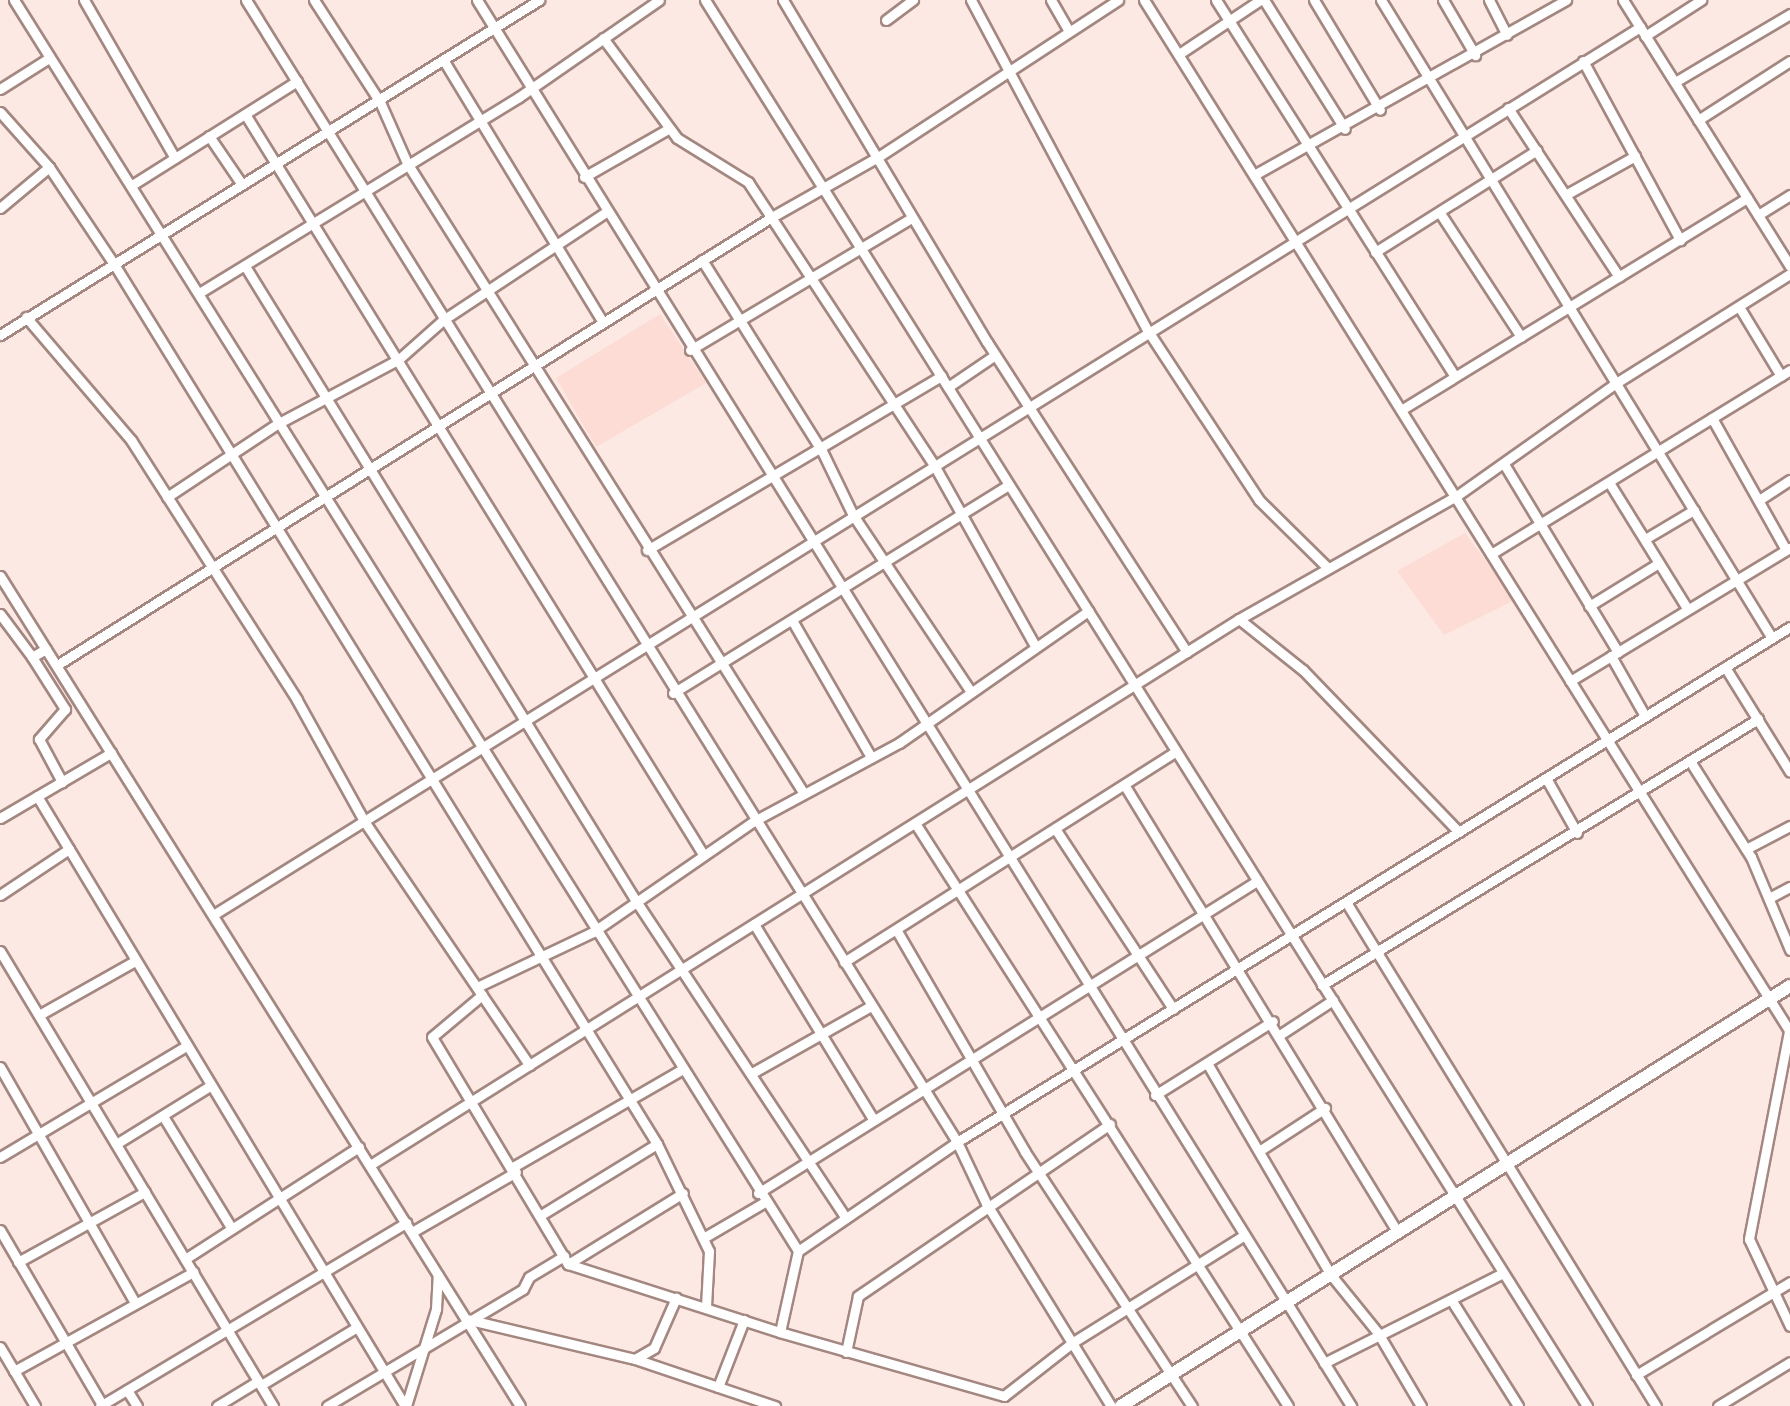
<!DOCTYPE html>
<style>
body{margin:0}
#map{position:relative;width:1790px;height:1406px;overflow:hidden;background:#fce9e4;font-family:"Roboto Serif",serif}
div>[style]{position:absolute}
.built>*{inset:0;background:#fcdcd4}
.roads{filter:drop-shadow(2px 0 #a38780) drop-shadow(-2px 0 #a38780) drop-shadow(0 2px #a38780) drop-shadow(0 -2px #a38780)}
.minor>*{height:9px;margin:-4.5px;padding:0 4.5px;transform-origin:4.5px;border-radius:4.5px;background:#fff}
.major>*{height:12px;margin:-6px;padding:0 6px;transform-origin:6px;border-radius:6px;background:#fff}
span{translate:-50% -50%;white-space:nowrap;text-align:center;line-height:1.15;-webkit-text-stroke:6px #fbfbfb;paint-order:stroke}
</style>
<div id="map">
<div class="built">
<div style="clip-path:polygon(660px 314px,706px 383px,596px 447px,556px 378px)"></div>
<div style="clip-path:polygon(1465px 533px,1515px 600px,1444px 635px,1397px 571px)"></div>
</div>
<div class="roads">
<div class="minor">
<div style="left:14px;top:0;width:1476px;rotate:57.92deg"></div>
<div style="left:84px;top:0;width:182px;rotate:60.1deg"></div>
<div style="left:246px;top:0;width:1345px;rotate:58.09deg"></div>
<div style="left:957px;top:1142px;width:68px;rotate:64.6deg"></div>
<div style="left:986px;top:1203px;width:238px;rotate:58.4deg"></div>
<div style="left:314px;top:0;width:121px;rotate:57.1deg"></div>
<div style="left:380px;top:102px;width:67px;rotate:66.1deg"></div>
<div style="left:407px;top:163px;width:743px;rotate:57.81deg"></div>
<div style="left:477px;top:0;width:1656px;rotate:58.13deg"></div>
<div style="left:705px;top:0;width:1660px;rotate:57.9deg"></div>
<div style="left:783px;top:0;width:398px;rotate:59.2deg"></div>
<div style="left:987px;top:342px;width:369px;rotate:57.2deg"></div>
<div style="left:971px;top:0;width:375px;rotate:61.9deg"></div>
<div style="left:1148px;top:331px;width:202px;rotate:56.7deg"></div>
<div style="left:1259px;top:500px;width:95px;rotate:44.6deg"></div>
<div style="left:1051px;top:0;width:36px;rotate:60deg"></div>
<div style="left:1144px;top:0;width:1218px;rotate:57.95deg"></div>
<div style="left:1216px;top:0;width:446px;rotate:57.6deg"></div>
<div style="left:1264px;top:0;width:152px;rotate:57.9deg"></div>
<div style="left:1314px;top:0;width:128px;rotate:59deg"></div>
<div style="left:1381px;top:0;width:748px;rotate:58.5deg"></div>
<div style="left:1443px;top:0;width:64px;rotate:59.8deg"></div>
<div style="left:1489px;top:0;width:39px;rotate:63deg"></div>
<div style="left:1623px;top:0;width:314px;rotate:57.9deg"></div>
<div style="left:886px;top:20px;width:34px;rotate:-37deg"></div>
<div style="left:1645px;top:36px;width:67px;rotate:-32.7deg"></div>
<div style="left:603px;top:38px;width:124px;rotate:53.5deg"></div>
<div style="left:677px;top:138px;width:84px;rotate:31.8deg"></div>
<div style="left:748px;top:182px;width:339px;rotate:56.7deg"></div>
<div style="left:934px;top:465px;width:205px;rotate:60.8deg"></div>
<div style="left:1179px;top:54px;width:97px;rotate:-33.7deg"></div>
<div style="left:444px;top:61px;width:306px;rotate:58.7deg"></div>
<div style="left:1583px;top:61px;width:204px;rotate:61.5deg"></div>
<div style="left:1675px;top:82px;width:134px;rotate:-30.6deg"></div>
<div style="left:0;top:89px;width:58px;rotate:-32.3deg"></div>
<div style="left:1508px;top:108px;width:202px;rotate:56.7deg"></div>
<div style="left:0;top:112px;width:74px;rotate:48.3deg"></div>
<div style="left:49px;top:167px;width:117px;rotate:56.2deg"></div>
<div style="left:114px;top:264px;width:1034px;rotate:58.32deg"></div>
<div style="left:657px;top:1144px;width:119px;rotate:64.1deg"></div>
<div style="left:709px;top:1251px;width:55px;rotate:93.1deg"></div>
<div style="left:245px;top:114px;width:870px;rotate:58.25deg"></div>
<div style="left:1698px;top:120px;width:109px;rotate:-32.7deg"></div>
<div style="left:209px;top:136px;width:57px;rotate:55.8deg"></div>
<div style="left:1254px;top:175px;width:358px;rotate:-29.3deg"></div>
<div style="left:584px;top:177px;width:97px;rotate:-29.7deg"></div>
<div style="left:132px;top:185px;width:195px;rotate:-32.2deg"></div>
<div style="left:1567px;top:194px;width:78px;rotate:-29.2deg"></div>
<div style="left:0;top:208px;width:64px;rotate:-39.9deg"></div>
<div style="left:1440px;top:213px;width:148px;rotate:56.8deg"></div>
<div style="left:1758px;top:215px;width:38px;rotate:-32deg"></div>
<div style="left:1375px;top:252px;width:191px;rotate:-32.2deg"></div>
<div style="left:702px;top:260px;width:226px;rotate:57.9deg"></div>
<div style="left:822px;top:451px;width:71px;rotate:64.2deg"></div>
<div style="left:853px;top:515px;width:209px;rotate:56.3deg"></div>
<div style="left:245px;top:266px;width:746px;rotate:58.38deg"></div>
<div style="left:636px;top:901px;width:380px;rotate:56.5deg"></div>
<div style="left:199px;top:293px;width:375px;rotate:-31.5deg"></div>
<div style="left:519px;top:97px;width:170px;rotate:-34.7deg"></div>
<div style="left:1741px;top:310px;width:77px;rotate:58.8deg"></div>
<div style="left:26px;top:317px;width:162px;rotate:49.5deg"></div>
<div style="left:131px;top:440px;width:308px;rotate:57.4deg"></div>
<div style="left:297px;top:700px;width:138px;rotate:61deg"></div>
<div style="left:364px;top:821px;width:295px;rotate:55.9deg"></div>
<div style="left:0;top:335px;width:635px;rotate:-31.86deg"></div>
<div style="left:690px;top:350px;width:257px;rotate:-30.8deg"></div>
<div style="left:948px;top:387px;width:57px;rotate:-34.2deg"></div>
<div style="left:1401px;top:410px;width:406px;rotate:-31.5deg"></div>
<div style="left:1712px;top:418px;width:151px;rotate:60.7deg"></div>
<div style="left:1504px;top:464px;width:220px;rotate:58.8deg"></div>
<div style="left:1610px;top:484px;width:146px;rotate:58.2deg"></div>
<div style="left:167px;top:497px;width:132px;rotate:-33.6deg"></div>
<div style="left:277px;top:424px;width:138px;rotate:-28deg"></div>
<div style="left:399px;top:359px;width:59px;rotate:-41.6deg"></div>
<div style="left:443px;top:320px;width:196px;rotate:-33.5deg"></div>
<div style="left:1759px;top:500px;width:37px;rotate:-33deg"></div>
<div style="left:1645px;top:539px;width:57px;rotate:-30.6deg"></div>
<div style="left:647px;top:550px;width:342px;rotate:-30.6deg"></div>
<div style="left:1491px;top:554px;width:351px;rotate:-31.6deg"></div>
<div style="left:0;top:576px;width:979px;rotate:57.93deg"></div>
<div style="left:1589px;top:606px;width:82px;rotate:-31.6deg"></div>
<div style="left:0;top:614px;width:54px;rotate:53.3deg"></div>
<div style="left:32px;top:657px;width:16px;rotate:-30deg"></div>
<div style="left:1239px;top:619px;width:82px;rotate:38.6deg"></div>
<div style="left:1303px;top:670px;width:225px;rotate:46.1deg"></div>
<div style="left:793px;top:622px;width:156px;rotate:60deg"></div>
<div style="left:1611px;top:656px;width:69px;rotate:60.5deg"></div>
<div style="left:32px;top:657px;width:62px;rotate:57.6deg"></div>
<div style="left:65px;top:709px;width:40px;rotate:131deg"></div>
<div style="left:39px;top:739px;width:49px;rotate:61.9deg"></div>
<div style="left:57px;top:665px;width:842px;rotate:-32.08deg"></div>
<div style="left:770px;top:218px;width:124px;rotate:-29.5deg"></div>
<div style="left:878px;top:157px;width:287px;rotate:-33.2deg"></div>
<div style="left:1725px;top:667px;width:123px;rotate:58.2deg"></div>
<div style="left:1570px;top:681px;width:257px;rotate:-31.2deg"></div>
<div style="left:673px;top:693px;width:395px;rotate:-31.8deg"></div>
<div style="left:1690px;top:761px;width:114px;rotate:57.6deg"></div>
<div style="left:1751px;top:857px;width:101px;rotate:67.2deg"></div>
<div style="left:1546px;top:778px;width:63px;rotate:60.6deg"></div>
<div style="left:1125px;top:786px;width:524px;rotate:58.59deg"></div>
<div style="left:37px;top:796px;width:712px;rotate:58.9deg"></div>
<div style="left:0;top:818px;width:129px;rotate:-30.4deg"></div>
<div style="left:915px;top:823px;width:692px;rotate:57.39deg"></div>
<div style="left:1056px;top:830px;width:214px;rotate:56.8deg"></div>
<div style="left:1746px;top:849px;width:50px;rotate:-27.6deg"></div>
<div style="left:0;top:895px;width:83px;rotate:-33.7deg"></div>
<div style="left:1769px;top:898px;width:24px;rotate:-28deg"></div>
<div style="left:1346px;top:902px;width:592px;rotate:58.41deg"></div>
<div style="left:213px;top:915px;width:1681px;rotate:-31.89deg"></div>
<div style="left:754px;top:924px;width:228px;rotate:58.6deg"></div>
<div style="left:897px;top:931px;width:255px;rotate:59.9deg"></div>
<div style="left:1025px;top:1152px;width:304px;rotate:56.7deg"></div>
<div style="left:0;top:951px;width:531px;rotate:59.04deg"></div>
<div style="left:844px;top:962px;width:393px;rotate:-32.4deg"></div>
<div style="left:1322px;top:985px;width:511px;rotate:-31.39deg"></div>
<div style="left:477px;top:987px;width:128px;rotate:-25.4deg"></div>
<div style="left:593px;top:932px;width:196px;rotate:-34.6deg"></div>
<div style="left:754px;top:821px;width:165px;rotate:-28.3deg"></div>
<div style="left:899px;top:743px;width:231px;rotate:-34.9deg"></div>
<div style="left:482px;top:995px;width:65px;rotate:140deg"></div>
<div style="left:432px;top:1037px;width:265px;rotate:59.1deg"></div>
<div style="left:568px;top:1264px;width:223px;rotate:17.8deg"></div>
<div style="left:39px;top:1015px;width:110px;rotate:-29.4deg"></div>
<div style="left:1789px;top:1031px;width:212px;rotate:100.9deg"></div>
<div style="left:1749px;top:1239px;width:96px;rotate:64.8deg"></div>
<div style="left:1281px;top:1034px;width:62px;rotate:-33.2deg"></div>
<div style="left:1207px;top:1063px;width:246px;rotate:59.7deg"></div>
<div style="left:1331px;top:1275px;width:75px;rotate:51deg"></div>
<div style="left:1378px;top:1333px;width:85px;rotate:59.5deg"></div>
<div style="left:0;top:1067px;width:272px;rotate:60.2deg"></div>
<div style="left:752px;top:1073px;width:137px;rotate:-29.4deg"></div>
<div style="left:1155px;top:1095px;width:139px;rotate:-32.1deg"></div>
<div style="left:163px;top:1116px;width:132px;rotate:58.6deg"></div>
<div style="left:116px;top:1144px;width:110px;rotate:-31.7deg"></div>
<div style="left:1259px;top:1151px;width:79px;rotate:-33.1deg"></div>
<div style="left:0;top:1157px;width:217px;rotate:-30.8deg"></div>
<div style="left:370px;top:1165px;width:1026px;rotate:-32.14deg"></div>
<div style="left:1239px;top:619px;width:248px;rotate:-29.5deg"></div>
<div style="left:1455px;top:497px;width:197px;rotate:-35.3deg"></div>
<div style="left:1616px;top:383px;width:205px;rotate:-32.1deg"></div>
<div style="left:513px;top:1167px;width:194px;rotate:-30deg"></div>
<div style="left:758px;top:1193px;width:589px;rotate:-32.02deg"></div>
<div style="left:541px;top:1215px;width:136px;rotate:-31.5deg"></div>
<div style="left:0;top:1230px;width:204px;rotate:59.7deg"></div>
<div style="left:412px;top:1232px;width:120px;rotate:-30deg"></div>
<div style="left:1243px;top:1236px;width:202px;rotate:148deg"></div>
<div style="left:1072px;top:1343px;width:86px;rotate:142.1deg"></div>
<div style="left:1004px;top:1396px;width:233px;rotate:-164.1deg"></div>
<div style="left:780px;top:1332px;width:83px;rotate:-77.5deg"></div>
<div style="left:798px;top:1251px;width:193px;rotate:-34.4deg"></div>
<div style="left:957px;top:1142px;width:979px;rotate:-31.73deg"></div>
<div style="left:705px;top:1237px;width:69px;rotate:-30.3deg"></div>
<div style="left:185px;top:1259px;width:207px;rotate:-32.8deg"></div>
<div style="left:18px;top:1262px;width:145px;rotate:-28.9deg"></div>
<div style="left:568px;top:1264px;width:135px;rotate:-31.7deg"></div>
<div style="left:1452px;top:1301px;width:124px;rotate:57.8deg"></div>
<div style="left:466px;top:1319px;width:174px;rotate:13.3deg"></div>
<div style="left:635px;top:1359px;width:22px;rotate:-30deg"></div>
<div style="left:654px;top:1348px;width:55px;rotate:-66.3deg"></div>
<div style="left:0;top:1347px;width:69px;rotate:59.3deg"></div>
<div style="left:846px;top:1352px;width:57px;rotate:-77.9deg"></div>
<div style="left:858px;top:1296px;width:305px;rotate:-34.3deg"></div>
<div style="left:635px;top:1359px;width:148px;rotate:18.6deg"></div>
<div style="left:1324px;top:1363px;width:200px;rotate:-26.7deg"></div>
<div style="left:14px;top:1371px;width:205px;rotate:-28.9deg"></div>
<div style="left:1636px;top:1375px;width:180px;rotate:-31.1deg"></div>
<div style="left:261px;top:1385px;width:112px;rotate:-31.1deg"></div>
<div style="left:718px;top:1387px;width:72px;rotate:-68.8deg"></div>
<div style="left:127px;top:1390px;width:19px;rotate:58deg"></div>
<div style="left:100px;top:1406px;width:357px;rotate:-30.9deg"></div>
<div style="left:217px;top:1406px;width:48px;rotate:-31.4deg"></div>
<div style="left:327px;top:1406px;width:228px;rotate:-30.8deg"></div>
<div style="left:523px;top:1289px;width:13px;rotate:-63deg"></div>
<div style="left:529px;top:1277px;width:41px;rotate:-31deg"></div>
<div style="left:406px;top:1406px;width:102px;rotate:-72.8deg"></div>
<div style="left:436px;top:1309px;width:34px;rotate:-87deg"></div>
<div style="left:1718px;top:1406px;width:84px;rotate:-31.4deg"></div>
</div>
<div class="major">
<div style="left:1121px;top:1406px;width:790px;rotate:-32.12deg"></div>
</div>
</div>
</div>
